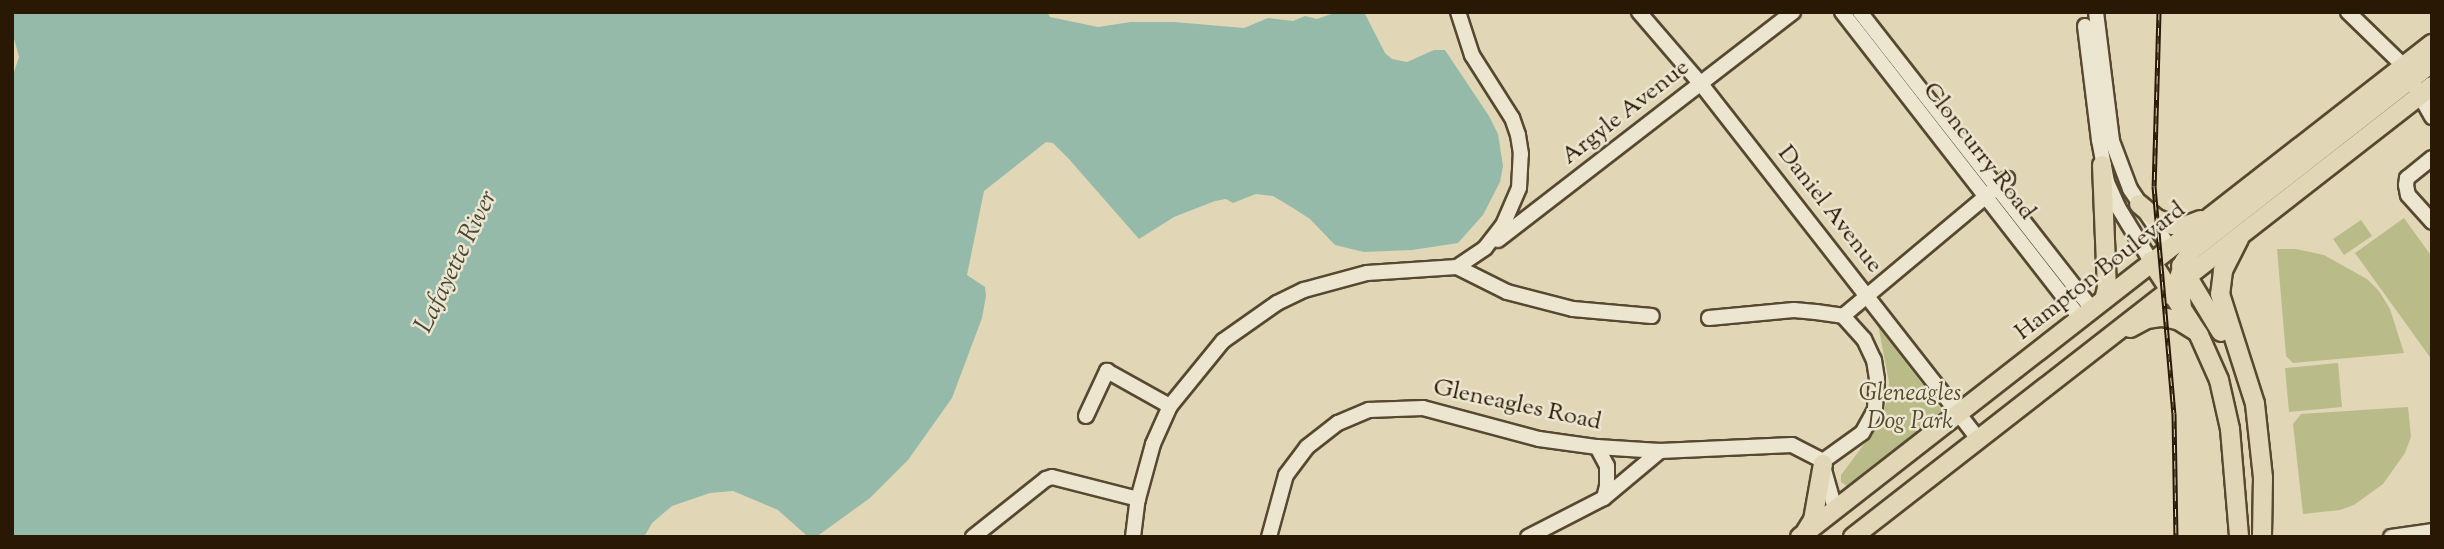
<!DOCTYPE html>
<style>
body{margin:0}
#map{position:relative;width:2444px;height:549px;overflow:hidden;background:#e1d7b6;font-family:"Sorts Mill Goudy",serif}
div>[style]{position:absolute}
.green>*{inset:0;background:#b9bc89}
.water>*{inset:0;background:#95baa9}
.roads{filter:drop-shadow(2px 0 #574830) drop-shadow(-2px 0 #574830) drop-shadow(0 2px #574830) drop-shadow(0 -2px #574830)}
.minor>*{height:14px;margin:-7px;padding:0 7px;transform-origin:7px;border-radius:7px;background:#ece5d0}
.major>*{height:18px;margin:-9px;padding:0 9px;transform-origin:9px;border-radius:9px;background:#e1d7b6}
.rail>*{height:5px;margin-top:-2.5px;transform-origin:0;background:repeating-linear-gradient(90deg,#ece5d0 0 8px,#291803 0 16px);box-sizing:border-box;border-block:2px solid #291803}
span{translate:-50% -50%;white-space:nowrap;text-align:center;line-height:1.15;-webkit-text-stroke:5px #ece5d0;paint-order:stroke}
.street-label{font-size:24px;color:#291803}
.park-label{font-size:24px;color:#54492b;font-style:italic}
.water-label{font-size:26px;color:#494935;font-style:italic}
.frame{position:absolute;inset:0;border:14px solid #291803;pointer-events:none}
</style>
<div id="map">
<div class="green">
<div style="clip-path:polygon(2404px 218px,2432px 257px,2432px 360px,2355px 253px)"></div>
<div style="clip-path:polygon(2361px 220px,2372px 236px,2344px 255px,2333px 239px)"></div>
<div style="clip-path:polygon(2277px 249px,2296px 249px,2324px 255px,2367px 279px,2379px 291px,2390px 309px,2404px 353px,2293px 363px,2286px 356px)"></div>
<div style="clip-path:polygon(1878px 325px,1944px 413px,1848px 487px,1841px 482px,1841px 475px,1879px 424px,1888px 398px,1889px 382px)"></div>
<div style="clip-path:polygon(2338px 363px,2342px 407px,2289px 412px,2285px 368px)"></div>
<div style="clip-path:polygon(2408px 407px,2411px 437px,2405px 453px,2383px 484px,2354px 505px,2340px 510px,2303px 514px,2293px 424px,2301px 414px)"></div>
</div>
<div class="water">
<div style="clip-path:polygon(12px 12px,1047px 12px,1050px 17px,1098px 27px,1131px 22px,1174px 22px,1244px 28px,1268px 18px,1293px 21px,1305px 16px,1317px 19px,1337px 12px,1364px 12px,1385px 53px,1392px 59px,1407px 62px,1434px 50px,1445px 50px,1489px 116px,1498px 134px,1503px 166px,1500px 182px,1483px 215px,1458px 243px,1412px 250px,1364px 252px,1335px 245px,1310px 219px,1293px 208px,1273px 196px,1256px 194px,1233px 203px,1226px 199px,1215px 201px,1174px 217px,1139px 239px,1068px 158px,1053px 143px,1046px 142px,984px 191px,967px 275px,985px 287px,986px 296px,982px 318px,952px 398px,908px 460px,870px 498px,816px 537px,806px 535px,778px 510px,733px 491px,710px 493px,672px 506px,652px 523px,644px 537px,12px 537px,12px 78px,19px 57px,12px 31px)"></div>
</div>
<div class="roads">
<div class="minor">
<div style="left:1639px;top:12px;width:95px;rotate:49.3deg"></div>
<div style="left:1701px;top:84px;width:450px;rotate:52deg"></div>
<div style="left:1842px;top:12px;width:388px;rotate:52.1deg"></div>
<div style="left:1860px;top:12px;width:377px;rotate:52deg"></div>
<div style="left:2096px;top:12px;width:130px;rotate:82.9deg"></div>
<div style="left:2112px;top:141px;width:51px;rotate:69.4deg"></div>
<div style="left:2130px;top:189px;width:71px;rotate:55.9deg"></div>
<div style="left:2348px;top:12px;width:88px;rotate:44.1deg"></div>
<div style="left:2085px;top:26px;width:115px;rotate:83deg"></div>
<div style="left:2099px;top:140px;width:43px;rotate:79.2deg"></div>
<div style="left:2107px;top:182px;width:27px;rotate:66deg"></div>
<div style="left:2118px;top:207px;width:63px;rotate:58.6deg"></div>
<div style="left:2406px;top:71px;width:53px;rotate:60.5deg"></div>
<div style="left:2432px;top:158px;width:32px;rotate:141deg"></div>
<div style="left:2407px;top:178px;width:7px;rotate:98deg"></div>
<div style="left:2406px;top:185px;width:10px;rotate:79deg"></div>
<div style="left:2408px;top:195px;width:36px;rotate:48deg"></div>
<div style="left:1498px;top:240px;width:373px;rotate:-37.7deg"></div>
<div style="left:1457px;top:267px;width:56px;rotate:26.6deg"></div>
<div style="left:1507px;top:292px;width:68px;rotate:14.4deg"></div>
<div style="left:1573px;top:309px;width:79px;rotate:5.1deg"></div>
<div style="left:1843px;top:316px;width:214px;rotate:-39.9deg"></div>
<div style="left:1709px;top:318px;width:85px;rotate:-5.4deg"></div>
<div style="left:1794px;top:310px;width:22px;rotate:5deg"></div>
<div style="left:1816px;top:312px;width:27px;rotate:8deg"></div>
<div style="left:1843px;top:316px;width:31px;rotate:48deg"></div>
<div style="left:1864px;top:339px;width:23px;rotate:65deg"></div>
<div style="left:1874px;top:360px;width:19px;rotate:81deg"></div>
<div style="left:1877px;top:379px;width:31px;rotate:94deg"></div>
<div style="left:1875px;top:410px;width:26px;rotate:119deg"></div>
<div style="left:1862px;top:433px;width:48px;rotate:144.3deg"></div>
<div style="left:1086px;top:416px;width:50px;rotate:-65deg"></div>
<div style="left:1107px;top:371px;width:72px;rotate:29.1deg"></div>
<div style="left:1597px;top:447px;width:21px;rotate:62deg"></div>
<div style="left:1607px;top:466px;width:20px;rotate:90deg"></div>
<div style="left:1607px;top:486px;width:12px;rotate:104deg"></div>
<div style="left:1824px;top:470px;width:41px;rotate:74.2deg"></div>
<div style="left:973px;top:537px;width:93px;rotate:-38.5deg"></div>
<div style="left:1046px;top:479px;width:6px;rotate:-18deg"></div>
<div style="left:1052px;top:477px;width:89px;rotate:14.3deg"></div>
<div style="left:1133px;top:537px;width:38px;rotate:-83deg"></div>
<div style="left:1138px;top:499px;width:57px;rotate:-74.7deg"></div>
<div style="left:1153px;top:444px;width:42px;rotate:-65.9deg"></div>
<div style="left:1170px;top:406px;width:84px;rotate:-50.8deg"></div>
<div style="left:1223px;top:341px;width:66px;rotate:-35.1deg"></div>
<div style="left:1277px;top:303px;width:30px;rotate:-26deg"></div>
<div style="left:1304px;top:290px;width:65px;rotate:-15.1deg"></div>
<div style="left:1367px;top:273px;width:90px;rotate:-3.8deg"></div>
<div style="left:1457px;top:267px;width:34px;rotate:-34deg"></div>
<div style="left:1485px;top:248px;width:29px;rotate:-52deg"></div>
<div style="left:1503px;top:225px;width:40px;rotate:-66.6deg"></div>
<div style="left:1519px;top:188px;width:34px;rotate:-87deg"></div>
<div style="left:1521px;top:154px;width:19px;rotate:-99deg"></div>
<div style="left:1518px;top:135px;width:18px;rotate:-109deg"></div>
<div style="left:1512px;top:118px;width:75px;rotate:-122.4deg"></div>
<div style="left:1472px;top:55px;width:45px;rotate:-108deg"></div>
<div style="left:1269px;top:537px;width:64px;rotate:-74.7deg"></div>
<div style="left:1286px;top:475px;width:35px;rotate:-53deg"></div>
<div style="left:1307px;top:447px;width:39px;rotate:-38deg"></div>
<div style="left:1338px;top:423px;width:34px;rotate:-23deg"></div>
<div style="left:1369px;top:410px;width:54px;rotate:-2.1deg"></div>
<div style="left:1423px;top:408px;width:120px;rotate:15deg"></div>
<div style="left:1539px;top:439px;width:59px;rotate:7.9deg"></div>
<div style="left:1597px;top:447px;width:63px;rotate:3.6deg"></div>
<div style="left:1660px;top:451px;width:132px;rotate:-2.6deg"></div>
<div style="left:1792px;top:445px;width:35px;rotate:27deg"></div>
<div style="left:1528px;top:537px;width:85px;rotate:-27.2deg"></div>
<div style="left:1604px;top:498px;width:73px;rotate:-40deg"></div>
<div style="left:2391px;top:537px;width:41px;rotate:-8.3deg"></div>
</div>
<div class="major">
<div style="left:2102px;top:165px;width:123px;rotate:87.7deg"></div>
<div style="left:2107px;top:288px;width:12px;rotate:104deg"></div>
<div style="left:2139px;top:204px;width:23px;rotate:40deg"></div>
<div style="left:2157px;top:219px;width:17px;rotate:21deg"></div>
<div style="left:2173px;top:225px;width:12px;rotate:5deg"></div>
<div style="left:2185px;top:226px;width:17px;rotate:-21deg"></div>
<div style="left:2239px;top:239px;width:36px;rotate:117deg"></div>
<div style="left:2223px;top:271px;width:23px;rotate:97deg"></div>
<div style="left:2220px;top:294px;width:115px;rotate:72.3deg"></div>
<div style="left:2255px;top:404px;width:74px;rotate:83.8deg"></div>
<div style="left:2263px;top:478px;width:59px;rotate:91deg"></div>
<div style="left:2151px;top:261px;width:88px;rotate:57deg"></div>
<div style="left:2199px;top:335px;width:49px;rotate:66deg"></div>
<div style="left:2219px;top:380px;width:50px;rotate:77.3deg"></div>
<div style="left:2230px;top:429px;width:108px;rotate:85.2deg"></div>
<div style="left:2181px;top:266px;width:77px;rotate:58.8deg"></div>
<div style="left:2182px;top:308px;width:30px;rotate:-96deg"></div>
<div style="left:2179px;top:278px;width:17px;rotate:-73deg"></div>
<div style="left:2184px;top:262px;width:13px;rotate:-58deg"></div>
<div style="left:2191px;top:251px;width:306px;rotate:-38deg"></div>
<div style="left:2130px;top:328px;width:19px;rotate:-28deg"></div>
<div style="left:2147px;top:319px;width:15px;rotate:-8deg"></div>
<div style="left:2162px;top:317px;width:16px;rotate:11deg"></div>
<div style="left:2178px;top:320px;width:19px;rotate:32deg"></div>
<div style="left:1806px;top:531px;width:13px;rotate:-58deg"></div>
<div style="left:1813px;top:520px;width:57px;rotate:-79.9deg"></div>
<div style="left:1800px;top:537px;width:802px;rotate:-37.96deg"></div>
<div style="left:1853px;top:537px;width:734px;rotate:-37.92deg"></div>
</div>
</div>
<div class="rail">
<div style="left:2159px;top:12px;width:174px;rotate:91.6deg"></div>
<div style="left:2154px;top:186px;width:228px;rotate:85deg"></div>
<div style="left:2174px;top:413px;width:124px;rotate:89.1deg"></div>
</div>
<div class="street-label">
<span style="left:1626px;top:113px;rotate:-38deg">Argyle Avenue</span>
<span style="left:1978px;top:152px;rotate:52deg">Cloncurry Road</span>
<span style="left:1829px;top:210px;rotate:52deg">Daniel Avenue</span>
<span style="left:2101px;top:272px;rotate:-38deg">Hampton Boulevard</span>
<span style="left:1517px;top:406px;rotate:12deg">Gleneagles Road</span>
</div>
<div class="park-label">
<span style="left:1910px;top:409px">Gleneagles<br>Dog Park</span>
</div>
<div class="water-label">
<span style="left:457px;top:262px;rotate:-64deg">Lafayette River</span>
</div>
<div class="frame"></div>
</div>
